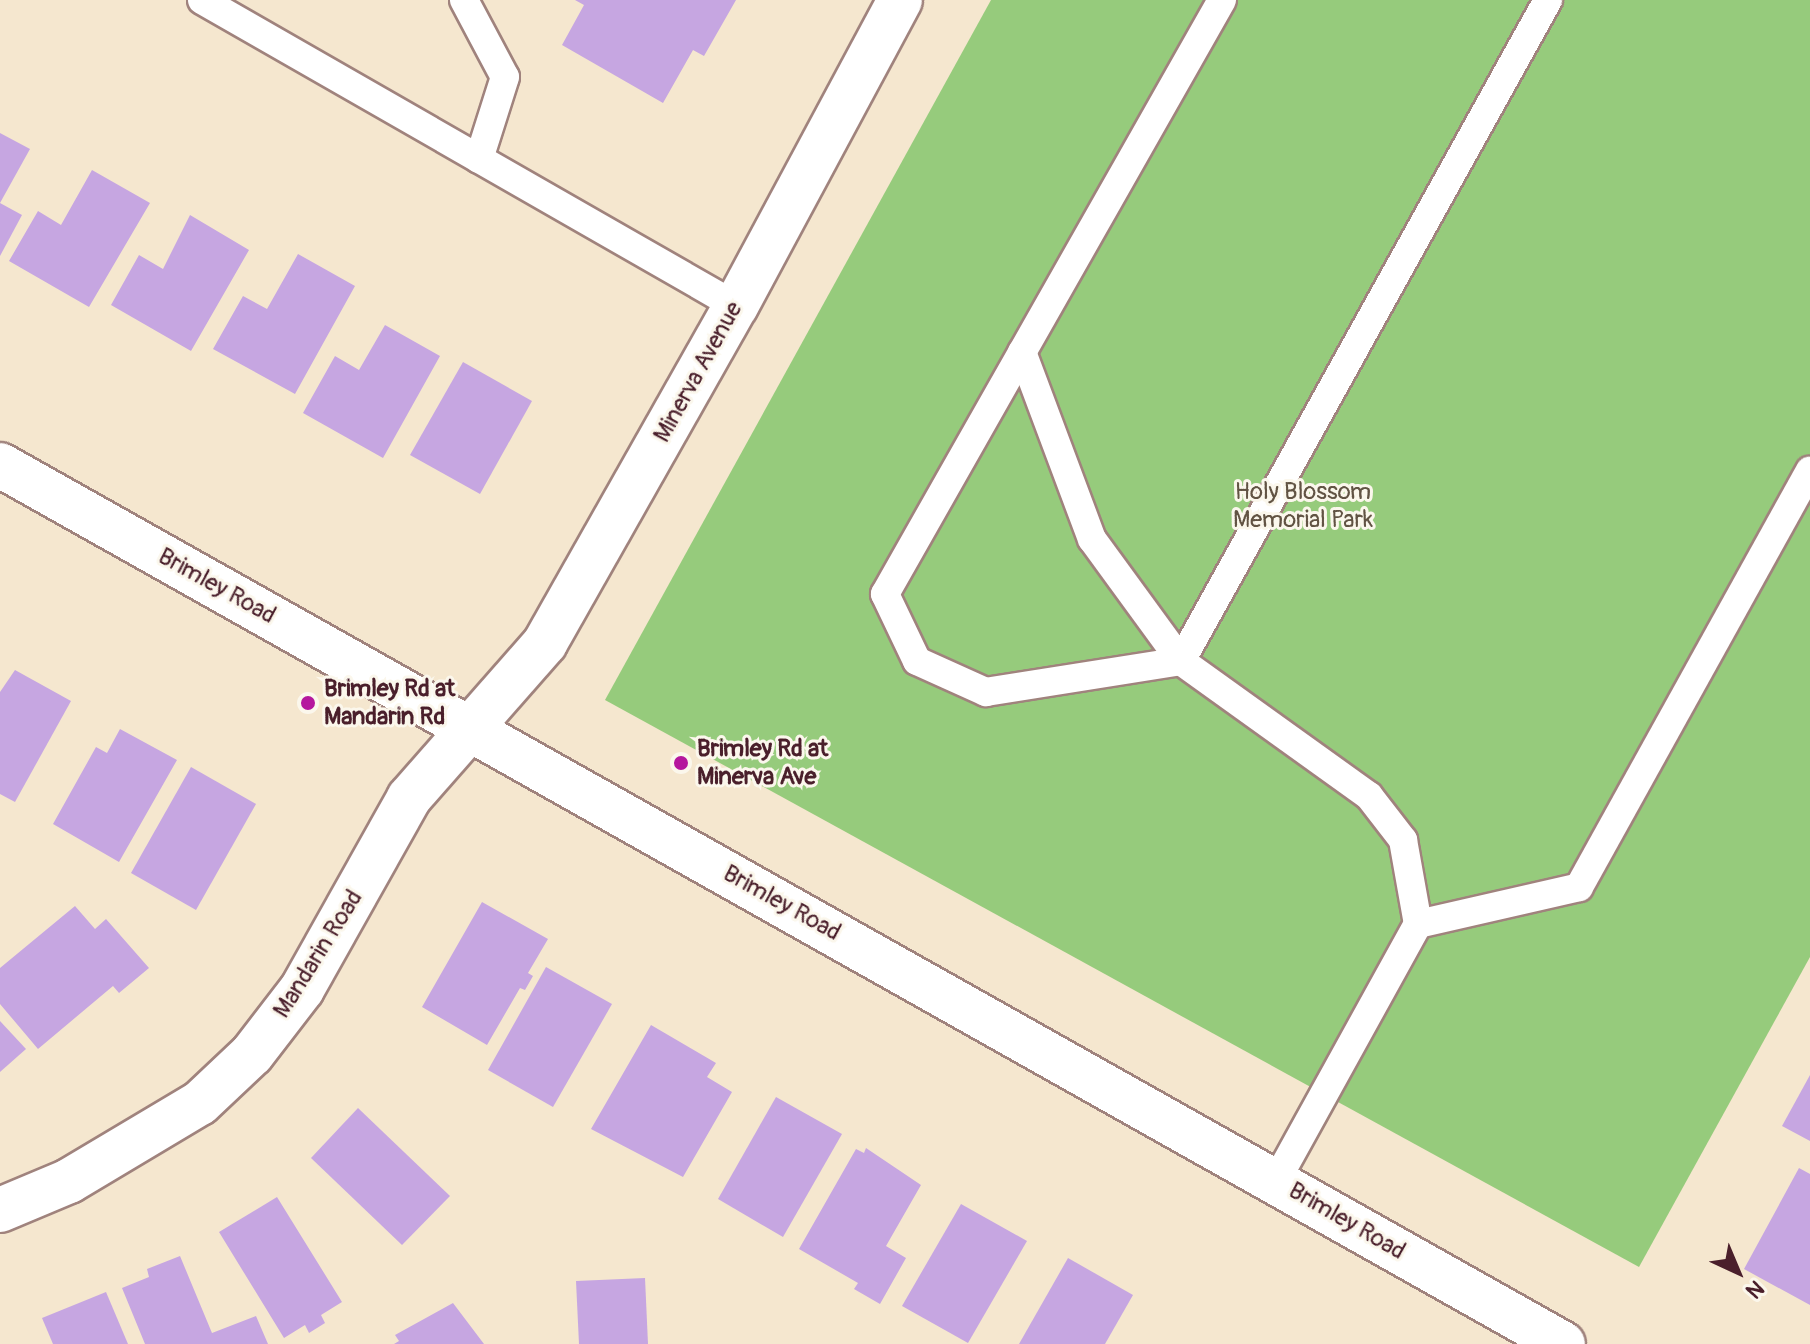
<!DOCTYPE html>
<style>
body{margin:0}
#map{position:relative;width:1810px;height:1344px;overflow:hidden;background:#f5e7cf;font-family:Pangolin,sans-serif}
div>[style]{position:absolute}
.green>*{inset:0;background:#96cb7c}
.building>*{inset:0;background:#c6a6e1}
.roads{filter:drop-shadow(2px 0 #a0837d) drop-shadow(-2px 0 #a0837d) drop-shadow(0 2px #a0837d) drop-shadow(0 -2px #a0837d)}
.lane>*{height:28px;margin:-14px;padding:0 14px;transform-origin:14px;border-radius:14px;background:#fff}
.street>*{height:44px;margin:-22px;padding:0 22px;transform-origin:22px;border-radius:22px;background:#fff}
.secondary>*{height:44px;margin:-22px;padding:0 22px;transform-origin:22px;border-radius:22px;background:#fff}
.dots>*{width:22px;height:22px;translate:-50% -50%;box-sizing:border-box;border:4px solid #fbf7ec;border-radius:50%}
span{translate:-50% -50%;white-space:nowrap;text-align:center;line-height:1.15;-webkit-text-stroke:6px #fbf7ec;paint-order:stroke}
.street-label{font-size:24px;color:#4a1f2b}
.park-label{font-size:24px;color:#615343}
.poi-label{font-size:24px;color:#4a1f2b;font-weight:700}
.left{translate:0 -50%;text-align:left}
.north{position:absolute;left:1698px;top:1232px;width:80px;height:80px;-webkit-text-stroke:6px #fbf7ec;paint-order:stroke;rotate:136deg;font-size:22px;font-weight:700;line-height:32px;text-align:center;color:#4a1f2b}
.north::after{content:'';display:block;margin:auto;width:28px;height:36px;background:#4a1f2b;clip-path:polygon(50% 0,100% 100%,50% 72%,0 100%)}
</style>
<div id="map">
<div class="green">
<div style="clip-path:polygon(991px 0,1810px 0,1810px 957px,1639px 1267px,605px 700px)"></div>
</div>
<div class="building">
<div style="clip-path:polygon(575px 0,736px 0,704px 56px,693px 50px,663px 103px,562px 45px,584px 5px)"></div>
<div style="clip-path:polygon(0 133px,30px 149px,0 203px)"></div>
<div style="clip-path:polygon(92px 170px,150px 203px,89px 307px,9px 261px,38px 211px,61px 225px)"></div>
<div style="clip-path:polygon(0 203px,22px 215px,0 256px)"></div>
<div style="clip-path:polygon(190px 215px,249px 250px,191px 351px,111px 305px,139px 255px,163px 269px)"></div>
<div style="clip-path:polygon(298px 254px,355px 286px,295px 394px,213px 349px,243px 296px,267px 309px)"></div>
<div style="clip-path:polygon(385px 325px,440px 356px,383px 458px,303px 413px,335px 356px,359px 370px)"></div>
<div style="clip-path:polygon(463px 362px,532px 401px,480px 494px,410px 455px)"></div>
<div style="clip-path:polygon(15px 670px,71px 701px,15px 802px,0 794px,0 692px)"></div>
<div style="clip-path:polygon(120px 729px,177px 760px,119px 862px,53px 824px,96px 747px,107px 753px)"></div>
<div style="clip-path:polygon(191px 767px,256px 804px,196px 910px,131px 873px)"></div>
<div style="clip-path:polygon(482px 902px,548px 939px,528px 973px,533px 976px,525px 990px,520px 988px,487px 1045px,422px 1007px)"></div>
<div style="clip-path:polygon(75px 906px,95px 929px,106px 919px,149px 968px,119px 993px,113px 986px,38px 1049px,0 1004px,0 968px)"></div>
<div style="clip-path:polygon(546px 967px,612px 1004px,553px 1107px,488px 1070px)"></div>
<div style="clip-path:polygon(0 1021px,26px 1049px,0 1072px)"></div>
<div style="clip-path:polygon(651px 1025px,716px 1063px,707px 1077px,732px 1092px,683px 1177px,591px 1129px)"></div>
<div style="clip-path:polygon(1810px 1075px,1810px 1141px,1782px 1126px)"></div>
<div style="clip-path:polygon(776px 1097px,842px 1134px,783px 1237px,718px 1199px)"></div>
<div style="clip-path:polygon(358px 1108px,450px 1196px,402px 1245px,311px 1158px)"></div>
<div style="clip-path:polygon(866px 1148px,921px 1185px,886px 1246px,906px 1258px,880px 1304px,854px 1289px,858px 1283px,799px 1249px,856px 1149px,864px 1153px)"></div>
<div style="clip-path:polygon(1799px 1168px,1810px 1174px,1810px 1305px,1744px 1269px)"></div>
<div style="clip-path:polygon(277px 1197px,342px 1302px,321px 1315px,325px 1323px,309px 1333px,305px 1325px,284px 1338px,219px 1232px)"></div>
<div style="clip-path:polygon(961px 1204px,1027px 1241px,968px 1343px,902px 1306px)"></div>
<div style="clip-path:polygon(180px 1256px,212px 1333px,256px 1316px,268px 1344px,145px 1344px,122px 1288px,149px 1277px,147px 1269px)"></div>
<div style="clip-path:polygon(1068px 1258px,1133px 1295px,1105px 1344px,1019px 1344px)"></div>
<div style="clip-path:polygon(645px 1278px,648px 1344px,579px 1344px,576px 1281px)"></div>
<div style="clip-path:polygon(106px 1292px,128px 1344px,53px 1344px,42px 1318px)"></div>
<div style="clip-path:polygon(453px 1303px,484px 1344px,394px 1344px,399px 1341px,395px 1335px)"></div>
</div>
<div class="roads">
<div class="lane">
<div style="left:202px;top:0;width:615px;rotate:29.81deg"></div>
<div style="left:464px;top:0;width:87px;rotate:62deg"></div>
<div style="left:505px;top:77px;width:86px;rotate:107.6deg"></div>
<div style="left:1222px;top:0;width:683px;rotate:119.57deg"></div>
<div style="left:885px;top:594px;width:74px;rotate:64.5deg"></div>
<div style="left:917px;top:661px;width:76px;rotate:24.2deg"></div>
<div style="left:986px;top:692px;width:197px;rotate:-9deg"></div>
<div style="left:1181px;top:661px;width:756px;rotate:-60.96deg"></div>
<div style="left:1022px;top:352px;width:200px;rotate:69.5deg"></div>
<div style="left:1092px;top:539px;width:151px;rotate:53.9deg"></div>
<div style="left:1181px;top:661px;width:231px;rotate:35.7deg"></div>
<div style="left:1369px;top:796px;width:56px;rotate:52.3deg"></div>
<div style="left:1403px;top:840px;width:85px;rotate:79.9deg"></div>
<div style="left:1276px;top:1181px;width:294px;rotate:-61.1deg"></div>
<div style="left:1418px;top:924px;width:165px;rotate:-12.9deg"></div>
<div style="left:1579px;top:887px;width:476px;rotate:-61deg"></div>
</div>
<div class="street">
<div style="left:0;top:1210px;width:75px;rotate:-22.8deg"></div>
<div style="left:69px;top:1181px;width:152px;rotate:-30.8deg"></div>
<div style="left:200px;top:1103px;width:71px;rotate:-43.3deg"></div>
<div style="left:252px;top:1054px;width:82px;rotate:-52.4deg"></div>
<div style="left:302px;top:989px;width:219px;rotate:-60.7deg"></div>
<div style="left:409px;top:798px;width:206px;rotate:-48.7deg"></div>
<div style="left:545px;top:643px;width:387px;rotate:-60.5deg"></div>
<div style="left:736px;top:306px;width:347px;rotate:-61.8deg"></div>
</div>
<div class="secondary">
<div style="left:0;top:465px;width:1793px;rotate:29.35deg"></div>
</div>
</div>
<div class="dots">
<div style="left:308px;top:703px;background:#b5179e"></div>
<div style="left:681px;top:763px;background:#b5179e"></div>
</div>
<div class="street-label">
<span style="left:698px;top:372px;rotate:-61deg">Minerva Avenue</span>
<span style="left:217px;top:586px;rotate:29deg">Brimley Road</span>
<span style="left:782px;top:903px;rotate:29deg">Brimley Road</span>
<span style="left:318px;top:954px;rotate:-58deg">Mandarin Road</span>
<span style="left:1347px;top:1221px;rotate:30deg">Brimley Road</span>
</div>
<div class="park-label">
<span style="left:1303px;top:506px">Holy Blossom<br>Memorial Park</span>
</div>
<div class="poi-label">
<span class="left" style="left:324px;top:703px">Brimley Rd at<br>Mandarin Rd</span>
<span class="left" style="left:697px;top:763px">Brimley Rd at<br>Minerva Ave</span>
</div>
<div class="north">N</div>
</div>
